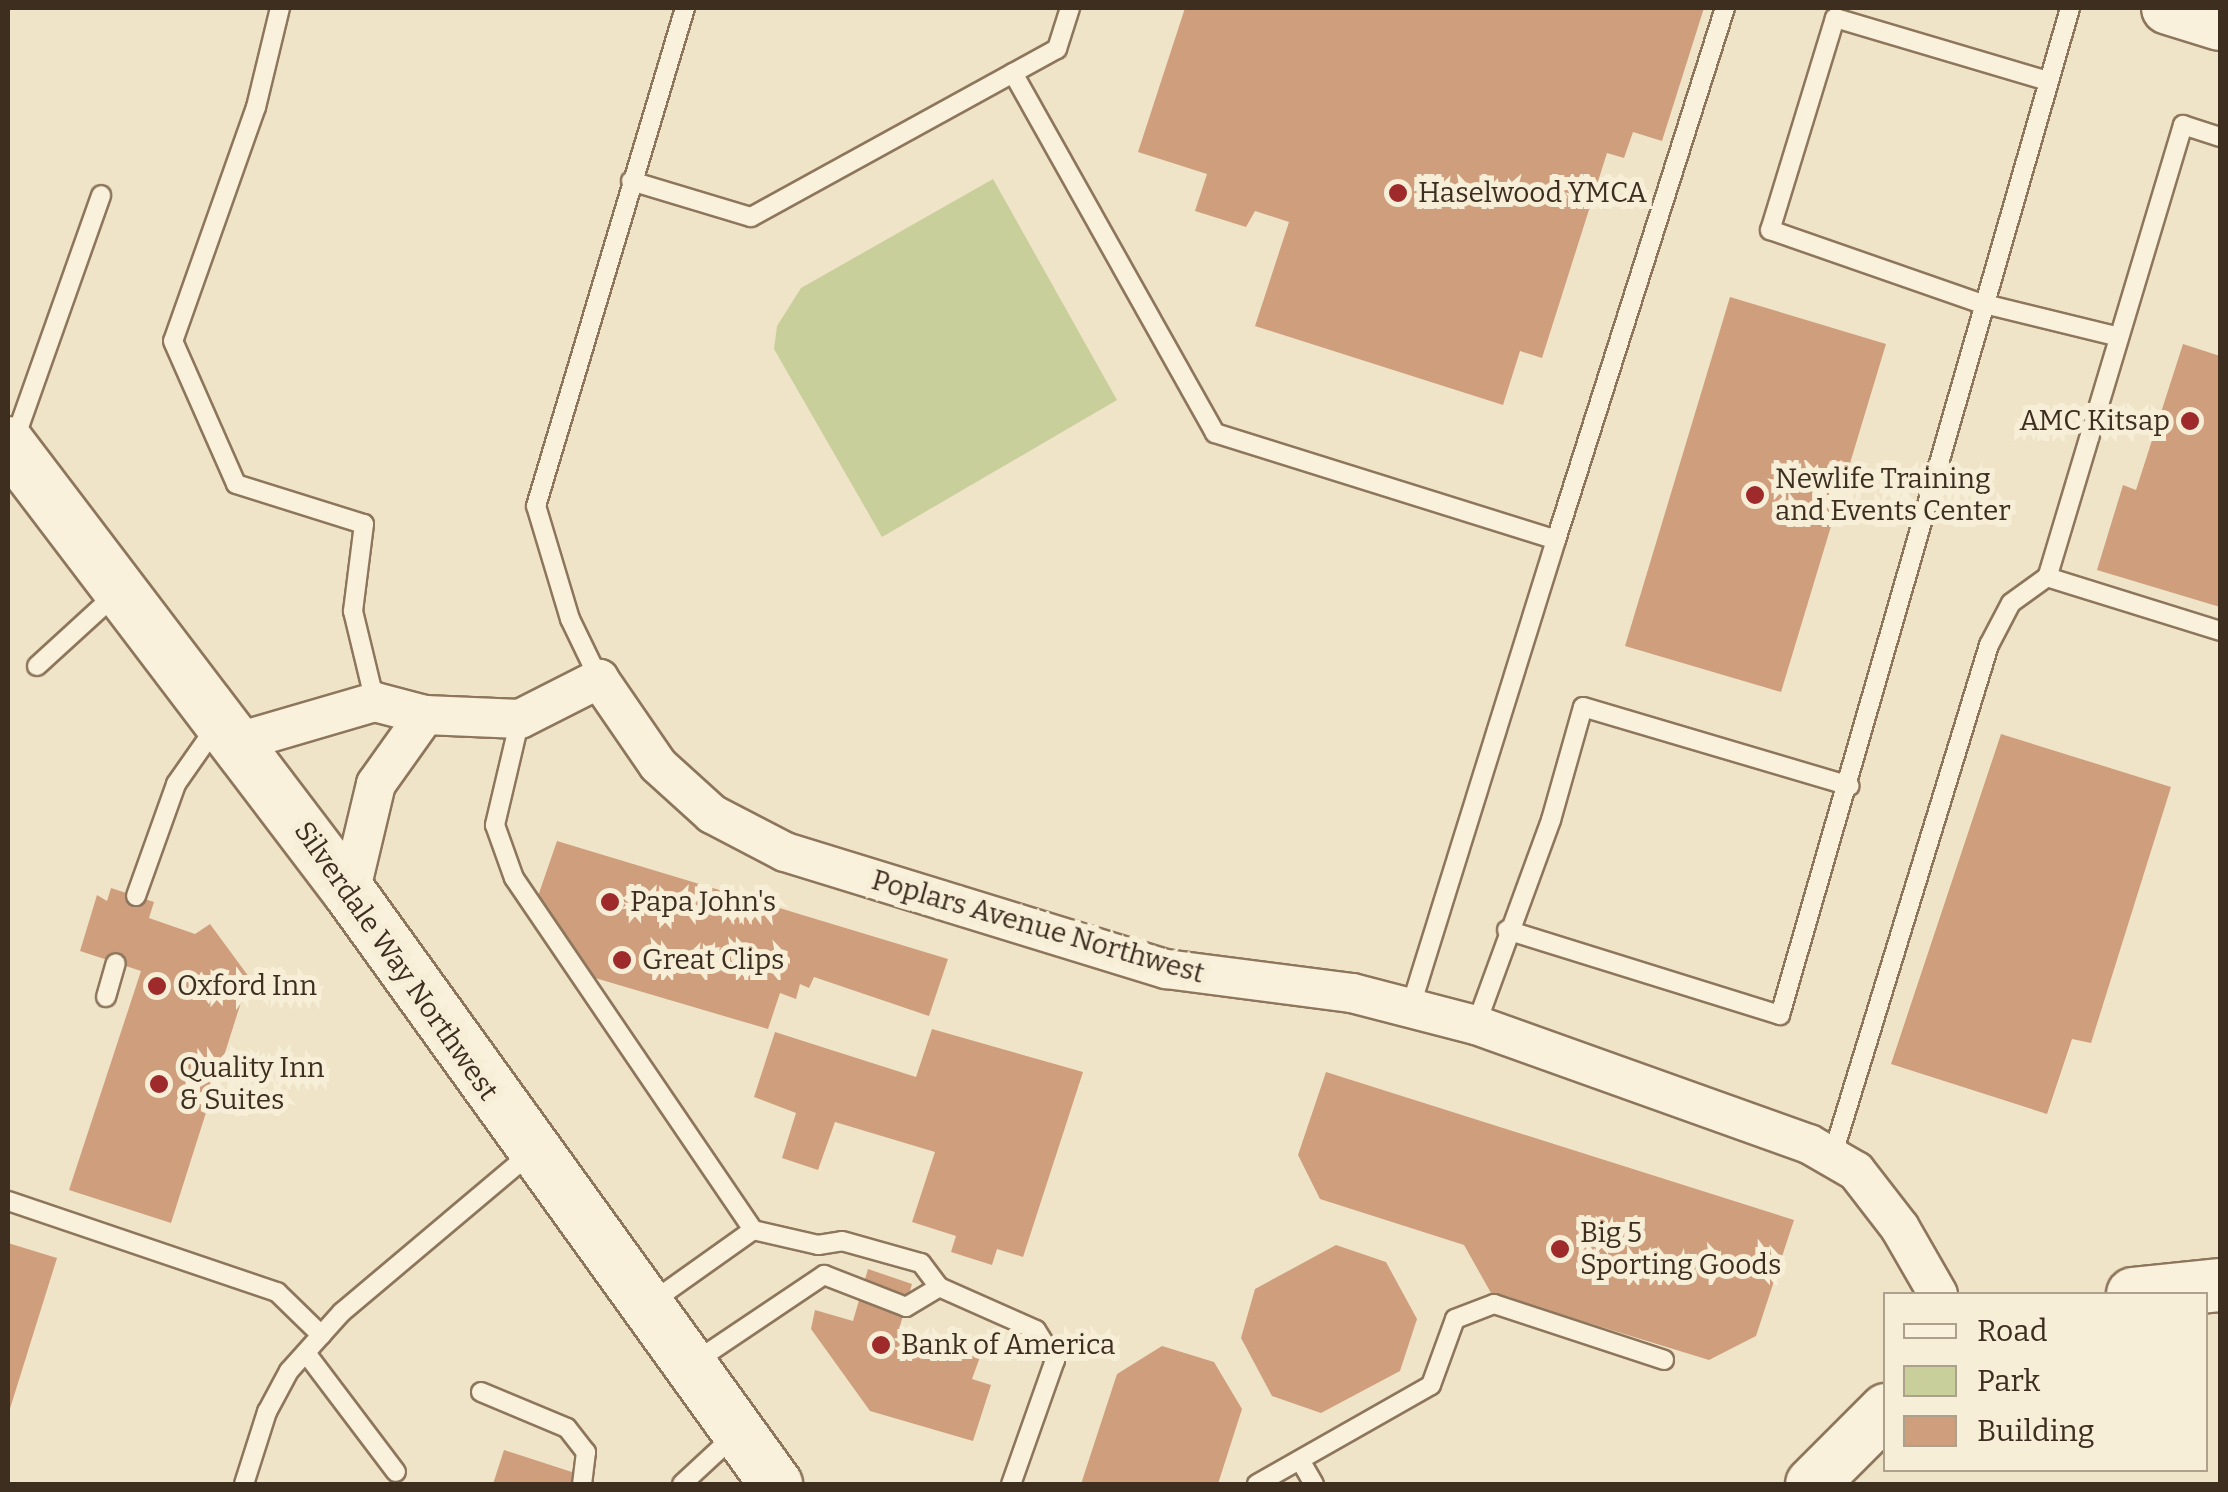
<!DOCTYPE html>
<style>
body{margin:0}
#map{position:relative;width:2228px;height:1492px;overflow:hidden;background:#f0e4c8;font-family:Bitter,serif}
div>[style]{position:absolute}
.green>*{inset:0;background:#c9cf9b}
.building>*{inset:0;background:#cf9f7d}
.roads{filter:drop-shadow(2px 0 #8d765c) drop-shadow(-2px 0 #8d765c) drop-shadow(0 2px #8d765c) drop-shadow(0 -2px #8d765c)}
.lane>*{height:18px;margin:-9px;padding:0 9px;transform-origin:9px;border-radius:9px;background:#faf1dc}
.street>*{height:38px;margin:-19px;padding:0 19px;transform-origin:19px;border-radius:19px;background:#faf1dc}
.secondary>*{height:52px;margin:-26px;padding:0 26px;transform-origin:26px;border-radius:26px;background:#faf1dc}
.dots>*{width:28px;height:28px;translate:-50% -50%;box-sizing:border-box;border:5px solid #f7eed8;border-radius:50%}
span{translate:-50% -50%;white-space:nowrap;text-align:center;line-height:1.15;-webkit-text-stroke:10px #f7eed8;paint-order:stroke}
.poi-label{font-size:28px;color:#3d2e20}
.left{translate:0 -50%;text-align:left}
.right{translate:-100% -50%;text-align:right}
.street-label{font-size:28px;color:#3d2e20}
.frame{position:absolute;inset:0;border:10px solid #3d2e20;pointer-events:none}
.legend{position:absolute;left:1883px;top:1292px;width:325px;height:180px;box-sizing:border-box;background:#f7eed8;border:2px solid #ada18e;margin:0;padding:12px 18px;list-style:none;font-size:30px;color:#3d2e20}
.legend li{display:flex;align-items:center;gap:20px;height:50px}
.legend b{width:50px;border:2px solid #ada18e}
</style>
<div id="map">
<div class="green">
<div style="clip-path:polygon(993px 179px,1117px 400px,882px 537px,774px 349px,777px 326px,801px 288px)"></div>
</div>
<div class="building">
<div style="clip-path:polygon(1185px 8px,1704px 8px,1662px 141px,1633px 132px,1624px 158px,1607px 153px,1542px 358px,1520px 351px,1503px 405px,1255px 326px,1289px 222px,1255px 211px,1246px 227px,1195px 211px,1207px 174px,1138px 152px)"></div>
<div style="clip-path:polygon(1730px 297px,1886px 344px,1781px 692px,1625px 646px)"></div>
<div style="clip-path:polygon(2183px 344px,2220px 356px,2220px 607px,2097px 570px,2123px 485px,2136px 490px)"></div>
<div style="clip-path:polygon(2001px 734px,2171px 787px,2091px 1043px,2072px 1039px,2047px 1114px,1891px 1064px)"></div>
<div style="clip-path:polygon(557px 841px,948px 959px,929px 1016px,814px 977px,809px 988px,800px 984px,796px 999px,780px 993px,768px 1029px,595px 978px,537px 899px)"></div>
<div style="clip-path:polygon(111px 888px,154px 902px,149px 918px,195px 934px,210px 924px,249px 977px,171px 1223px,69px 1190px,141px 971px,80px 951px,97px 895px,107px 901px)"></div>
<div style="clip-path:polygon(932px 1029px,1083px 1072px,1023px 1257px,997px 1249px,992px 1265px,951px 1252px,956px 1236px,912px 1222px,935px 1152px,835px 1122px,818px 1170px,782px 1158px,796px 1113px,754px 1097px,775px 1032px,916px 1077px)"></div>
<div style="clip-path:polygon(1326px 1072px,1794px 1220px,1756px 1336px,1709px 1360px,1491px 1293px,1464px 1245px,1320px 1199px,1298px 1155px)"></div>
<div style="clip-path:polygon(8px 1243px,57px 1258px,8px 1415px)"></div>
<div style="clip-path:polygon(1336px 1245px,1386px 1262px,1417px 1319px,1400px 1371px,1321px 1413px,1272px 1396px,1241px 1338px,1255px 1289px)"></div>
<div style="clip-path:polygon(868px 1269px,912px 1284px,898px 1333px,980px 1357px,972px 1379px,991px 1385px,973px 1441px,870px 1411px,811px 1329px,815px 1310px,853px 1321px)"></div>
<div style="clip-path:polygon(1162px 1346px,1214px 1362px,1242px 1409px,1218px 1484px,1081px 1484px,1117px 1374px)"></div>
<div style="clip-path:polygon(504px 1450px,575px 1473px,571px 1484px,493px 1484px)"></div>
</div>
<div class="roads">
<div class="lane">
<div style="left:280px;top:8px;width:102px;rotate:103.6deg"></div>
<div style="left:256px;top:107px;width:248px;rotate:109.5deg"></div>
<div style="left:173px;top:341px;width:156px;rotate:66.2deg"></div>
<div style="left:236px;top:484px;width:134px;rotate:17.4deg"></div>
<div style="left:364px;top:524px;width:88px;rotate:97.2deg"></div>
<div style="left:353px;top:611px;width:94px;rotate:76.4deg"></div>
<div style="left:1013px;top:73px;width:413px;rotate:60.7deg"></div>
<div style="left:1215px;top:433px;width:357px;rotate:17.4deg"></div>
<div style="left:1556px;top:540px;width:491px;rotate:107.3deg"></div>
<div style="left:2048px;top:81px;width:222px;rotate:-163.5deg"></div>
<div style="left:1835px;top:18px;width:222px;rotate:107deg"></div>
<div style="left:1770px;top:230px;width:222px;rotate:19.2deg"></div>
<div style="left:1980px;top:303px;width:143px;rotate:13.7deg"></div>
<div style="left:2220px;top:137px;width:39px;rotate:-162deg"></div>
<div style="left:2183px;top:125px;width:472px;rotate:106.7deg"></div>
<div style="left:2047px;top:577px;width:181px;rotate:17.3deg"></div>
<div style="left:631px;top:181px;width:125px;rotate:16.7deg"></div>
<div style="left:751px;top:217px;width:349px;rotate:-28.8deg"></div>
<div style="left:1057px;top:49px;width:43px;rotate:-72.4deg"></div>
<div style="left:13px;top:444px;width:264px;rotate:-70.5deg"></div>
<div style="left:1556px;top:540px;width:558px;rotate:-72.38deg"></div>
<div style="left:37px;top:666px;width:110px;rotate:-42.4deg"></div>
<div style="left:599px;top:679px;width:67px;rotate:-115.8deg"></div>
<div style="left:570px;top:619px;width:118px;rotate:-106.7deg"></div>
<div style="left:536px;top:506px;width:520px;rotate:-73.34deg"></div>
<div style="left:520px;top:719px;width:109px;rotate:103.3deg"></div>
<div style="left:495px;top:825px;width:56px;rotate:70.3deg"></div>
<div style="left:514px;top:878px;width:425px;rotate:55.8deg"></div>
<div style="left:136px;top:896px;width:119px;rotate:-70.3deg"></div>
<div style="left:176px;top:784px;width:73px;rotate:-55deg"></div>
<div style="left:1507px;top:930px;width:286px;rotate:17.3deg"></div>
<div style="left:1780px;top:1015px;width:1048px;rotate:-73.93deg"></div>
<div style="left:106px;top:997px;width:35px;rotate:-74deg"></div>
<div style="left:1476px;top:1025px;width:218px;rotate:-69.9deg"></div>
<div style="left:1551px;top:820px;width:117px;rotate:-74.2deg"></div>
<div style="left:1583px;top:707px;width:278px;rotate:16.5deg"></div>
<div style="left:1832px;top:1157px;width:536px;rotate:-72.95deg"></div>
<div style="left:1989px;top:645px;width:47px;rotate:-62.4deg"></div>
<div style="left:2011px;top:603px;width:44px;rotate:-35.8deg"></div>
<div style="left:8px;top:1201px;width:284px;rotate:18.7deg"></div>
<div style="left:277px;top:1292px;width:62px;rotate:44.3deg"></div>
<div style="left:649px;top:1304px;width:128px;rotate:-35.4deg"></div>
<div style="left:753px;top:1230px;width:67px;rotate:13deg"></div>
<div style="left:818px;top:1245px;width:24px;rotate:-9deg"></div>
<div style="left:842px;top:1241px;width:82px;rotate:15.6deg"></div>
<div style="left:921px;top:1263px;width:30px;rotate:53deg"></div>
<div style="left:939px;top:1287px;width:106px;rotate:23.9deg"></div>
<div style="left:1036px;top:1330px;width:36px;rotate:58deg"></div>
<div style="left:1055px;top:1360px;width:132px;rotate:109.5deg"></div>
<div style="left:306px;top:1353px;width:149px;rotate:52.9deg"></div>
<div style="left:693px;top:1363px;width:158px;rotate:-33.9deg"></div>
<div style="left:824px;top:1275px;width:88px;rotate:21.3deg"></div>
<div style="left:906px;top:1307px;width:39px;rotate:-31deg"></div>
<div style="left:481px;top:1392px;width:93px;rotate:22.7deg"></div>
<div style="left:567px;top:1428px;width:31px;rotate:52deg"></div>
<div style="left:586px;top:1452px;width:32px;rotate:97deg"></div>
<div style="left:1300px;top:1460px;width:28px;rotate:60deg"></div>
<div style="left:244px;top:1484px;width:76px;rotate:-72.3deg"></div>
<div style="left:267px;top:1412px;width:47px;rotate:-61.8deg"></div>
<div style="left:289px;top:1371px;width:79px;rotate:-48.1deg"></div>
<div style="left:342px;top:1312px;width:247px;rotate:-40.1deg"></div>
<div style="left:682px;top:1484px;width:74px;rotate:-42.8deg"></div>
<div style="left:1257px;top:1484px;width:200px;rotate:-29.6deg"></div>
<div style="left:1431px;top:1385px;width:70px;rotate:-70deg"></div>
<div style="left:1455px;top:1319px;width:42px;rotate:-21deg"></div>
<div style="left:1494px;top:1304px;width:179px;rotate:18.2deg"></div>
</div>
<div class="street">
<div style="left:238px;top:742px;width:143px;rotate:-16.3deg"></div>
<div style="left:375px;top:702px;width:52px;rotate:14.6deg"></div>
<div style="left:425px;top:715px;width:95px;rotate:2.4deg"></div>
<div style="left:520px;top:719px;width:89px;rotate:-26.9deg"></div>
<div style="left:599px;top:679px;width:104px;rotate:55.5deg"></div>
<div style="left:658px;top:765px;width:73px;rotate:42.2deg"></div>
<div style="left:712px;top:814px;width:82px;rotate:27.5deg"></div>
<div style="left:785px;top:852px;width:399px;rotate:17.1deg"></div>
<div style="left:1166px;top:969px;width:188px;rotate:7.4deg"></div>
<div style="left:1352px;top:993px;width:128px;rotate:14.5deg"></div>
<div style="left:1476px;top:1025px;width:354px;rotate:19.7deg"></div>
<div style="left:1809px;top:1144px;width:54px;rotate:29.9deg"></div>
<div style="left:1856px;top:1171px;width:72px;rotate:52.3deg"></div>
<div style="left:1900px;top:1228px;width:76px;rotate:60.1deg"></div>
<div style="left:350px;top:893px;width:112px;rotate:-76.6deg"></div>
<div style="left:376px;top:784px;width:85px;rotate:-54.6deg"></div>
</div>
<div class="secondary">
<div style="left:2168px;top:8px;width:54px;rotate:17.1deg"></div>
<div style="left:8px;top:443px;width:565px;rotate:52.77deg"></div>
<div style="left:350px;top:893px;width:729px;rotate:54.22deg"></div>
<div style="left:2133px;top:1294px;width:87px;rotate:-5.9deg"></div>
<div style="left:1812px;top:1484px;width:105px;rotate:-45deg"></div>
</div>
</div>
<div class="dots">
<div style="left:1398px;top:193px;background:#9e2a2b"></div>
<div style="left:2190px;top:421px;background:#9e2a2b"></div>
<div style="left:1755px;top:495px;background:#9e2a2b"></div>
<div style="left:610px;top:902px;background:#9e2a2b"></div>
<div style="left:622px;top:960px;background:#9e2a2b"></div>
<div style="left:157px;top:986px;background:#9e2a2b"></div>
<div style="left:159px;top:1084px;background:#9e2a2b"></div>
<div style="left:1560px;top:1249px;background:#9e2a2b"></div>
<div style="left:881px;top:1345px;background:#9e2a2b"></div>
</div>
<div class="poi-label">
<span class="left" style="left:1418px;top:193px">Haselwood YMCA</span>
<span class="right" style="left:2170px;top:421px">AMC Kitsap</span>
<span class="left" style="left:1775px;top:495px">Newlife Training<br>and Events Center</span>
<span class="left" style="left:630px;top:902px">Papa John's</span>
<span class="left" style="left:642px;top:960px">Great Clips</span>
<span class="left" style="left:177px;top:986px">Oxford Inn</span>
<span class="left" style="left:179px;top:1084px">Quality Inn<br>&amp; Suites</span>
<span class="left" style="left:1580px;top:1249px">Big 5<br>Sporting Goods</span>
<span class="left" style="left:901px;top:1345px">Bank of America</span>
</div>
<div class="street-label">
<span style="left:1038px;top:927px;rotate:16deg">Poplars Avenue Northwest</span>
<span style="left:396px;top:961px;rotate:55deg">Silverdale Way Northwest</span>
</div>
<div class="frame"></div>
<ul class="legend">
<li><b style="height:12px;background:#faf1dc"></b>Road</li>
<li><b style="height:28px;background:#c9cf9b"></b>Park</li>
<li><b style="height:28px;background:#cf9f7d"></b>Building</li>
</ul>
</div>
